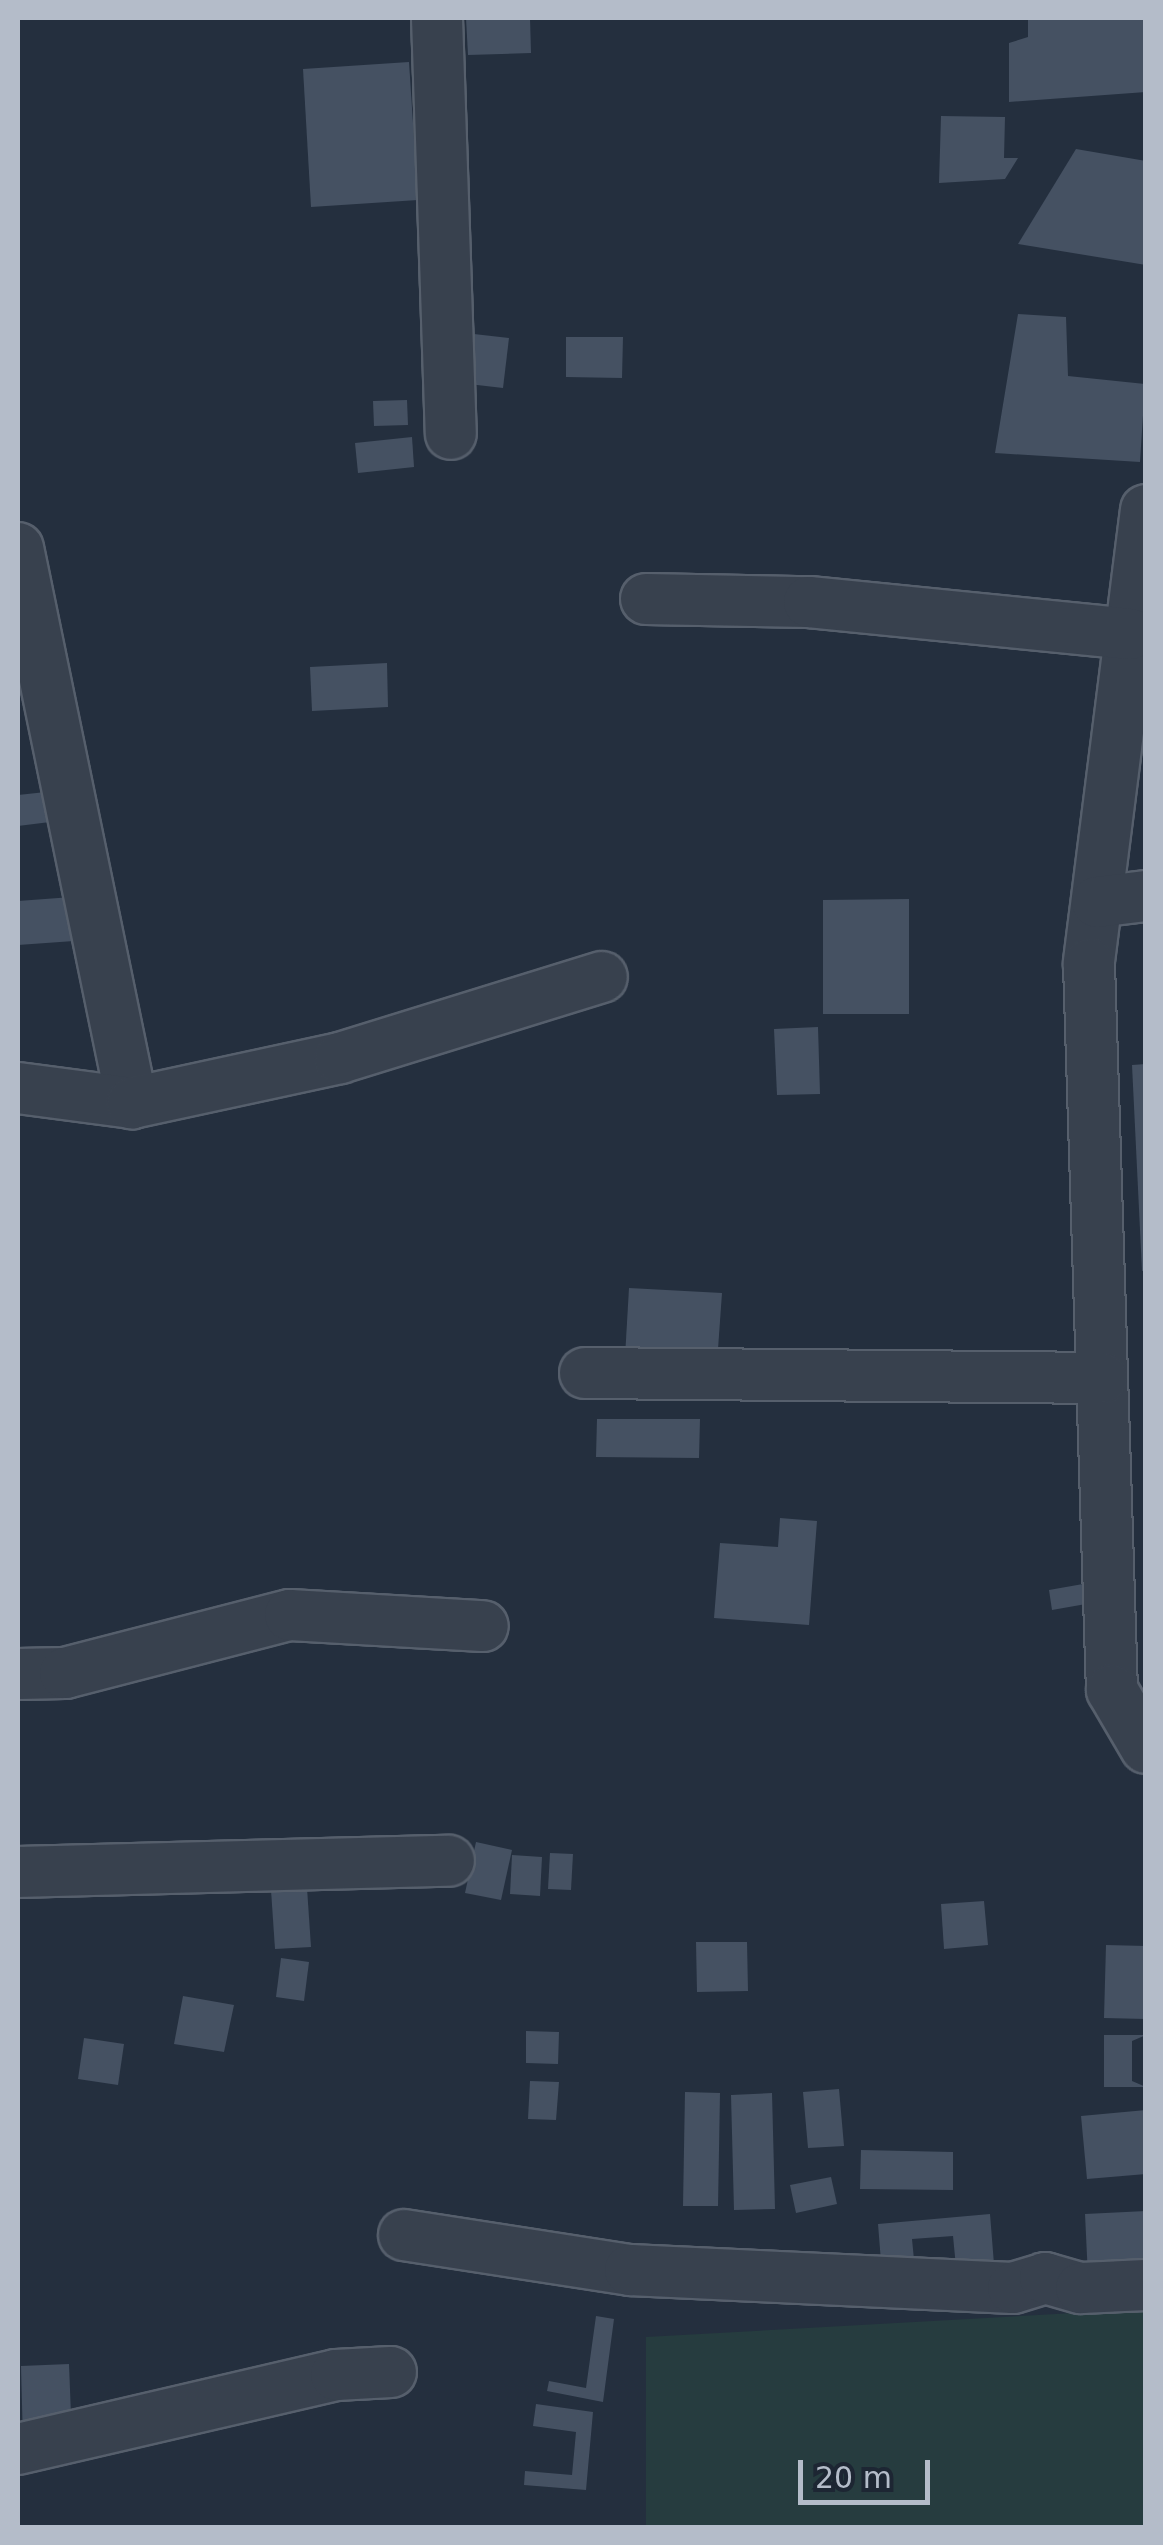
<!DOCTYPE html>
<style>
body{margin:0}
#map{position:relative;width:1163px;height:2545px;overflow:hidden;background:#242f3e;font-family:"DejaVu Sans",sans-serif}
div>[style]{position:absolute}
.green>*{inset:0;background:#263c3f}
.building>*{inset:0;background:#455162}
.roads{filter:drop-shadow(2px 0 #565f6c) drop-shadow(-2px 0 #565f6c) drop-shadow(0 2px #565f6c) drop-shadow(0 -2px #565f6c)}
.minor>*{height:50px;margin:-25px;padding:0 25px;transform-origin:25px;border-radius:25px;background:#38414e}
span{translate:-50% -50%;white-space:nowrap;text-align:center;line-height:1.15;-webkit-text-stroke:8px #1d2633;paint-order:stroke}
.frame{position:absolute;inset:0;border:20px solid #b4bcc9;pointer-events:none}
.scale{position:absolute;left:798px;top:2460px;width:132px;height:45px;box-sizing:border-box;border:5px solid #b4bcc9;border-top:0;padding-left:12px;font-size:30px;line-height:35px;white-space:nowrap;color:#b4bcc9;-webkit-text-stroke:8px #1d2633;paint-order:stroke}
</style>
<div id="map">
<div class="green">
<div style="clip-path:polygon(1145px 2309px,1145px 2527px,646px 2527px,646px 2337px)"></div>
</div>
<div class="building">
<div style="clip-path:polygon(466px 18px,530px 18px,531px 53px,468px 55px)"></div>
<div style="clip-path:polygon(1028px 18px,1146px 18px,1146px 92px,1009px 102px,1009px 43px,1028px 37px)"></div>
<div style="clip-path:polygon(409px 62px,418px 200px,311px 207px,303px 69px)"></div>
<div style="clip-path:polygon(941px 116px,1005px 117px,1004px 158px,1018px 158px,1005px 179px,939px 183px)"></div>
<div style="clip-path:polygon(1076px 149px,1146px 161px,1146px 265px,1018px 244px)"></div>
<div style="clip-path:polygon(1018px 314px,1066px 317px,1068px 376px,1145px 384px,1140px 462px,995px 453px)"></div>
<div style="clip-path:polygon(465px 333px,509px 338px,503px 388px,460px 383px)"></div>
<div style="clip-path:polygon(566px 337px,623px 337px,622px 378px,566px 377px)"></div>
<div style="clip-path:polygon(407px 400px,408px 425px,374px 426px,373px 401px)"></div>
<div style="clip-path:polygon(412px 437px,414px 467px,358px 473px,355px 443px)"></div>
<div style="clip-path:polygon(387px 663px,388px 707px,312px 711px,310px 667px)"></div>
<div style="clip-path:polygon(55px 791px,58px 821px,18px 826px,18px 795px)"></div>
<div style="clip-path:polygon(72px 897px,74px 941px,18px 945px,18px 901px)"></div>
<div style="clip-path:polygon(909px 899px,909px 1014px,823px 1014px,823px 900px)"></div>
<div style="clip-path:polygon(818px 1027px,820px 1094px,777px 1095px,774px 1029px)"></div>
<div style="clip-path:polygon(1146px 1064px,1146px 1270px,1142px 1271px,1132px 1065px)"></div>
<div style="clip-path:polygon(629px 1288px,722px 1293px,717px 1363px,625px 1357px)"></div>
<div style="clip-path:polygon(597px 1419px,700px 1419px,699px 1458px,596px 1457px)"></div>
<div style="clip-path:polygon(780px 1518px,817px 1521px,809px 1625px,714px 1618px,720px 1543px,778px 1547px)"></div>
<div style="clip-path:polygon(1100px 1581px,1103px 1601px,1052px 1610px,1049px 1590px)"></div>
<div style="clip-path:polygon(476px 1842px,512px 1850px,501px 1900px,465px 1893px)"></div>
<div style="clip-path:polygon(550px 1853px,573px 1854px,571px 1890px,548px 1889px)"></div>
<div style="clip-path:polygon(512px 1855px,542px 1857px,540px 1896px,510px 1894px)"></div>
<div style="clip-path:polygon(307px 1888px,311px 1947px,275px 1949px,271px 1890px)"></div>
<div style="clip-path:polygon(984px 1901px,988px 1945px,944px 1949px,941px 1904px)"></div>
<div style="clip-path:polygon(696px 1942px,747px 1942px,748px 1991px,697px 1992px)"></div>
<div style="clip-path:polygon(1106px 1945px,1146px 1946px,1146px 2019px,1104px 2018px)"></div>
<div style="clip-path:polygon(281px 1958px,309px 1962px,304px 2001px,276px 1997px)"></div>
<div style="clip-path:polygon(183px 1996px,234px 2005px,224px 2052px,174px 2044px)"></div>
<div style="clip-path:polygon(526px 2031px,559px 2032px,558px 2064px,526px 2063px)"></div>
<div style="clip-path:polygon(1104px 2035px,1146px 2035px,1132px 2041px,1132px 2081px,1146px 2087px,1104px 2087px)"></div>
<div style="clip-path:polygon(84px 2038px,124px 2044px,118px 2085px,78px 2079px)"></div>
<div style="clip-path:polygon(530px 2081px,559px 2082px,556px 2120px,528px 2119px)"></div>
<div style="clip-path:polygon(839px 2089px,844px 2146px,808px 2148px,803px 2092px)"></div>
<div style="clip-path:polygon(685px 2092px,720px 2093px,718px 2206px,683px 2206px)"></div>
<div style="clip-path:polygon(772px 2093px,775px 2209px,734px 2210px,731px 2095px)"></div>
<div style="clip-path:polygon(1146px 2110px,1146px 2174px,1087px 2179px,1081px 2116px)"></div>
<div style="clip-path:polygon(861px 2150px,953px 2152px,953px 2190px,860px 2189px)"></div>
<div style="clip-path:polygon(831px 2177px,837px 2204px,796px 2213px,790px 2185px)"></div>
<div style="clip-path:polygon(1146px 2211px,1146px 2274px,1088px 2277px,1085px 2214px)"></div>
<div style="clip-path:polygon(990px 2214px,994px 2264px,956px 2267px,953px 2236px,912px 2239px,915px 2270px,882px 2274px,878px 2224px)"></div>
<div style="clip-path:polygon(596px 2316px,614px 2319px,603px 2402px,547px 2391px,549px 2381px,586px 2388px)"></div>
<div style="clip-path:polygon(69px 2364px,72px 2441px,23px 2443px,21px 2366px)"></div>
<div style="clip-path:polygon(536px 2404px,593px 2412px,586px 2490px,524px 2485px,525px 2471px,572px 2475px,576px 2432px,533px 2426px)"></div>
</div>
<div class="roads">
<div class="minor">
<div style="left:437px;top:18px;width:416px;rotate:88.1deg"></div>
<div style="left:1146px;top:510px;width:458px;rotate:97.2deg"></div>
<div style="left:1089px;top:964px;width:726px;rotate:88.19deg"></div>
<div style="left:1112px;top:1690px;width:67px;rotate:59.6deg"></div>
<div style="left:18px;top:548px;width:567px;rotate:78.39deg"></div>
<div style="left:646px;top:599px;width:163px;rotate:1.1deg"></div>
<div style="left:809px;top:602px;width:323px;rotate:5.7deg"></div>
<div style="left:1097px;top:902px;width:49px;rotate:-7deg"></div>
<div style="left:18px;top:1088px;width:115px;rotate:7.5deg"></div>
<div style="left:132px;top:1103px;width:213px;rotate:-12.2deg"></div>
<div style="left:340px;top:1058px;width:274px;rotate:-17.2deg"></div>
<div style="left:585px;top:1373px;width:517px;rotate:0.55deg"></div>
<div style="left:18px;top:1674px;width:47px;rotate:-1.2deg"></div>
<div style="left:65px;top:1673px;width:232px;rotate:-14.5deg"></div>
<div style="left:290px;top:1615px;width:193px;rotate:3.3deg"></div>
<div style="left:18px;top:1872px;width:431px;rotate:-1.5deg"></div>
<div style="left:404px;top:2235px;width:229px;rotate:8.8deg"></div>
<div style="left:630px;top:2270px;width:383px;rotate:2.7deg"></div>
<div style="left:1013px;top:2288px;width:34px;rotate:-17deg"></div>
<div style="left:1045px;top:2278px;width:37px;rotate:16deg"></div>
<div style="left:1081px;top:2288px;width:65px;rotate:-2.6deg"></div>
<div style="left:18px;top:2449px;width:326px;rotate:-13.1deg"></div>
<div style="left:336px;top:2375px;width:55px;rotate:-3.1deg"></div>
</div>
</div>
<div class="frame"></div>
<div class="scale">20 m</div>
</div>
